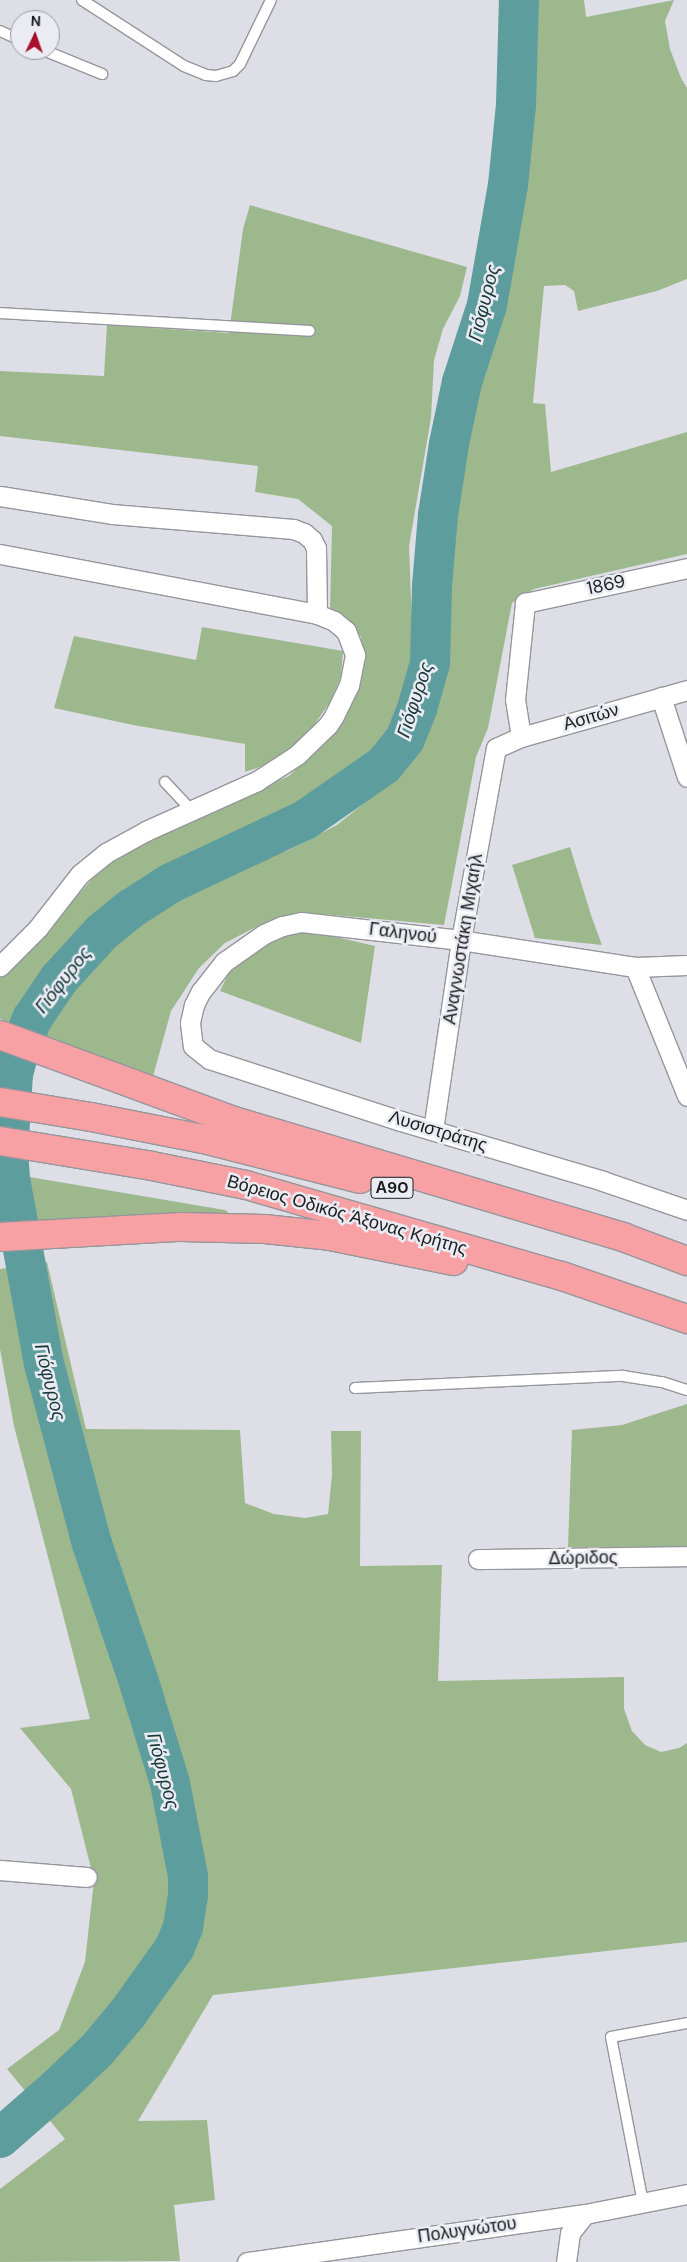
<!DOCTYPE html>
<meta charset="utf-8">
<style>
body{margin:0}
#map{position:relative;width:687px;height:2262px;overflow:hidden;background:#dedfe6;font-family:"DM Sans",sans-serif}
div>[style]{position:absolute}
.green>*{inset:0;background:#9eb88e}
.river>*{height:40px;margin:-20px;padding:0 20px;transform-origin:20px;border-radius:20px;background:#5e9d9e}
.roads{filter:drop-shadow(1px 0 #95969c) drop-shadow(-1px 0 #95969c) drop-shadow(0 1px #95969c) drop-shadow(0 -1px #95969c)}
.service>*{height:10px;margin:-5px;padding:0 5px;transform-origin:5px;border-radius:5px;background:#fff}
.minor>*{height:19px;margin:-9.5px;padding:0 9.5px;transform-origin:9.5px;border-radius:9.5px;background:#fff}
.motorway>*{height:28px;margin:-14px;padding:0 14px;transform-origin:14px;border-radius:14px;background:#f7a1a4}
span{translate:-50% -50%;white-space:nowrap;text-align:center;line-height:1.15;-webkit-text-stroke:5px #ebecf3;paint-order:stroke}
.shield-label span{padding:1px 4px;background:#ebecf3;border:1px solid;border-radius:4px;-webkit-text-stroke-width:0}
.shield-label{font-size:16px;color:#1d1d1f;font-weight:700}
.street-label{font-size:18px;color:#1d1d1f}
.water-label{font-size:19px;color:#183939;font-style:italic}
.north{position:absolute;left:10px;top:10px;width:50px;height:50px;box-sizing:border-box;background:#ebecf3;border:1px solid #99999e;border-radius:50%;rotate:3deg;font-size:14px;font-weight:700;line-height:20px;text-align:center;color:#1d1d1f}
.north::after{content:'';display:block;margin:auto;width:18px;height:22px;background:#a8102c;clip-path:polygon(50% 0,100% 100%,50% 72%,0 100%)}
</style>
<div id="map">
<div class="green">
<div style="clip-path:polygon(528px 0,584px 0,586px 17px,674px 0,665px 21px,670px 49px,681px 78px,687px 88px,687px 279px,657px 291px,578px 311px,574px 291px,565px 285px,544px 286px,533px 403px,545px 404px,551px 472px,687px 432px,687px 554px,534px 589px,512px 603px,488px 728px,476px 757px,444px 925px,299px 912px,266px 922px,225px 943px,199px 968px,171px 1011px,152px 1080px,40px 1036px,63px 994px,118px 933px,162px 902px,233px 869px,289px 850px,337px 825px,404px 771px,427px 725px,439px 664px,451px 496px,466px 402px,497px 304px,517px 192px,525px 101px)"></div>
<div style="clip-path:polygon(250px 205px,467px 267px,460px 296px,443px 329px,434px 360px,431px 418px,409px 546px,413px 648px,404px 711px,389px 738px,361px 770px,297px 813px,140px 887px,92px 925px,36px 987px,12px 1023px,0 1019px,0 976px,28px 951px,101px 869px,159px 834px,289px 776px,339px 726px,353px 696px,365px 661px,361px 637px,350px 622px,330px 611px,332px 526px,298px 499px,255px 492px,258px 466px,0 436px,0 371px,104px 376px,107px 325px,229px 333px,243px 229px)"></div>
<div style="clip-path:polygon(202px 627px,343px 651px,341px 677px,330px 702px,314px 725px,291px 748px,271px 763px,245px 772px,245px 744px,133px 725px,54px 708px,74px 636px,196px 660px)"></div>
<div style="clip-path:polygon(570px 847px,592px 918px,602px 945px,535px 938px,512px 865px)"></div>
<div style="clip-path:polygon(298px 932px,332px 936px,375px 946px,361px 1043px,220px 991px,232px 966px,267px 941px)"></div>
<div style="clip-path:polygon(0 1172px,225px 1210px,228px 1212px,228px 1218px,0 1225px)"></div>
<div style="clip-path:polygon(47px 1262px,86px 1429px,240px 1430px,245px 1503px,274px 1514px,305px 1518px,328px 1514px,332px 1475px,331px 1431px,361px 1431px,360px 1566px,442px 1565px,438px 1681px,624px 1677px,624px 1709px,632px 1731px,645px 1745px,661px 1752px,679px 1748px,687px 1743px,687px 1942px,213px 1995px,138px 2121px,207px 2120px,215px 2200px,174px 2205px,180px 2261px,0 2262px,0 2189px,65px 2139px,7px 2069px,59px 2030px,85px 1962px,94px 1880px,71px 1789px,20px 1728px,90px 1719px,14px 1426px,0 1349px,0 1269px)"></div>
<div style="clip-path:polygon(687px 1404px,687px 1547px,568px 1547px,572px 1430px,622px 1425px)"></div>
</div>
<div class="river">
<div style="left:0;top:2138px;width:74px;rotate:-41.2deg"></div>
<div style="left:56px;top:2089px;width:57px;rotate:-43.6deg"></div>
<div style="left:97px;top:2050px;width:48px;rotate:-50deg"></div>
<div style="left:128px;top:2013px;width:81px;rotate:-54.5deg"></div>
<div style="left:175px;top:1947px;width:22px;rotate:-68deg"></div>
<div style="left:183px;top:1927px;width:33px;rotate:-81deg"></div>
<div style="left:188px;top:1894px;width:18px;rotate:-90deg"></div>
<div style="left:188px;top:1876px;width:95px;rotate:-101deg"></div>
<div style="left:170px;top:1783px;width:106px;rotate:-107.1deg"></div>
<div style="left:139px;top:1682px;width:146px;rotate:-108.8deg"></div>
<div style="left:92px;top:1544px;width:186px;rotate:-104.9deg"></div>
<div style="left:44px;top:1364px;width:188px;rotate:-100.4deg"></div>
<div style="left:10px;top:1179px;width:26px;rotate:-94deg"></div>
<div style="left:8px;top:1153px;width:79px;rotate:-86.4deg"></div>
<div style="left:13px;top:1074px;width:20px;rotate:-75deg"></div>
<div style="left:18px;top:1055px;width:39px;rotate:-69deg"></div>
<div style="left:32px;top:1019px;width:48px;rotate:-56deg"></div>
<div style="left:59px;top:979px;width:64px;rotate:-47.5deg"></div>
<div style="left:102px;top:932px;width:38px;rotate:-39deg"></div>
<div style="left:132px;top:908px;width:46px;rotate:-32.7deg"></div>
<div style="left:171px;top:883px;width:148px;rotate:-25.2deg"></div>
<div style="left:305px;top:820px;width:96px;rotate:-34.8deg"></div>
<div style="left:384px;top:765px;width:33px;rotate:-51deg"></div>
<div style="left:405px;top:739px;width:32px;rotate:-68deg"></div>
<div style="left:417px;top:709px;width:48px;rotate:-74.2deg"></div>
<div style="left:430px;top:663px;width:77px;rotate:-88.5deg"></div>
<div style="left:432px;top:586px;width:71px;rotate:-85.2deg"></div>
<div style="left:438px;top:515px;width:72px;rotate:-81.2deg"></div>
<div style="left:449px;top:444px;width:63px;rotate:-78.2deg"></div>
<div style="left:462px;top:382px;width:81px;rotate:-72deg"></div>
<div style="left:487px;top:305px;width:122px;rotate:-80.1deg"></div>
<div style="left:508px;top:185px;width:80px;rotate:-84.3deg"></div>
<div style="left:516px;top:105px;width:105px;rotate:-88.4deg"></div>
</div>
<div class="roads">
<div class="service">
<div style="left:82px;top:0;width:121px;rotate:32.9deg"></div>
<div style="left:184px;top:66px;width:24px;rotate:22deg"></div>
<div style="left:206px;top:75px;width:10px;rotate:6deg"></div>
<div style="left:216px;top:76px;width:18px;rotate:-16deg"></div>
<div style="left:233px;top:71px;width:10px;rotate:-45deg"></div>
<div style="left:240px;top:64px;width:71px;rotate:-64.2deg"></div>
<div style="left:0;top:31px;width:22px;rotate:24deg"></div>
<div style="left:43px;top:50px;width:64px;rotate:22.1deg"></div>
<div style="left:0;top:313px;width:310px;rotate:3.3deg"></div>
<div style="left:165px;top:782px;width:40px;rotate:47deg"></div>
<div style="left:355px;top:1388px;width:268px;rotate:-2.6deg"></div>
<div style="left:623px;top:1376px;width:39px;rotate:9deg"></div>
<div style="left:662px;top:1382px;width:26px;rotate:18deg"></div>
<div style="left:643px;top:2203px;width:169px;rotate:-100.9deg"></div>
<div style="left:611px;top:2037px;width:77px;rotate:-10.4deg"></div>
</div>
<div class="minor">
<div style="left:0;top:496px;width:113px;rotate:9.1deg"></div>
<div style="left:112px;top:514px;width:182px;rotate:4.7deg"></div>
<div style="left:293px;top:529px;width:12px;rotate:20deg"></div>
<div style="left:304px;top:533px;width:11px;rotate:41deg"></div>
<div style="left:312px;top:540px;width:9px;rotate:63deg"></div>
<div style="left:316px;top:548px;width:66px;rotate:89.1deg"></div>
<div style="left:0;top:554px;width:323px;rotate:10.7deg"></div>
<div style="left:317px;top:614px;width:18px;rotate:22deg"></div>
<div style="left:334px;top:621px;width:16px;rotate:40deg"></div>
<div style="left:346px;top:631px;width:26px;rotate:69deg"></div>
<div style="left:355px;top:655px;width:31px;rotate:101deg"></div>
<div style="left:349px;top:685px;width:34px;rotate:116deg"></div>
<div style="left:334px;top:716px;width:11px;rotate:124deg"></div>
<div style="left:328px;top:725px;width:43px;rotate:135.9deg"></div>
<div style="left:297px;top:755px;width:48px;rotate:147deg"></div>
<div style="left:257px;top:781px;width:122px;rotate:155.8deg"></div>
<div style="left:146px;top:831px;width:46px;rotate:151.2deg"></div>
<div style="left:106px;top:853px;width:33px;rotate:141deg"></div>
<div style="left:80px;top:874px;width:68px;rotate:127.9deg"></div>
<div style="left:38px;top:928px;width:54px;rotate:135deg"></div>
<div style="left:661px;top:697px;width:84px;rotate:72deg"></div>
<div style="left:521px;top:737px;width:37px;rotate:-99deg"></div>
<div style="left:515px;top:700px;width:98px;rotate:-84.1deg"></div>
<div style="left:525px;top:603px;width:166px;rotate:-12.2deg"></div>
<div style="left:687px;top:965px;width:52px;rotate:177.8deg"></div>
<div style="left:635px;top:967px;width:176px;rotate:-171.2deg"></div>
<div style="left:461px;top:940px;width:161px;rotate:-173.6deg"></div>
<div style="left:301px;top:922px;width:19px;rotate:168deg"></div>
<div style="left:282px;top:926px;width:20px;rotate:156deg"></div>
<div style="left:264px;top:934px;width:49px;rotate:145deg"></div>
<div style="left:224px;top:962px;width:37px;rotate:128deg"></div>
<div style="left:201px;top:991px;width:16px;rotate:117deg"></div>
<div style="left:194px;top:1005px;width:18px;rotate:103deg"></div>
<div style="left:190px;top:1023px;width:23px;rotate:83deg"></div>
<div style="left:193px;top:1046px;width:21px;rotate:39deg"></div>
<div style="left:209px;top:1059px;width:202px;rotate:17.9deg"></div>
<div style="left:401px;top:1121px;width:211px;rotate:16.5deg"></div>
<div style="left:603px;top:1181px;width:89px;rotate:19deg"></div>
<div style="left:635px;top:967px;width:139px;rotate:68deg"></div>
<div style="left:433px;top:1130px;width:192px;rotate:-81.6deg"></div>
<div style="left:461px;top:940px;width:195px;rotate:-79.7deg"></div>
<div style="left:496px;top:748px;width:27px;rotate:-24deg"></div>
<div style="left:521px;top:737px;width:173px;rotate:-15.8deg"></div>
<div style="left:478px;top:1559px;width:209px;rotate:-0.8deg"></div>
<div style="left:0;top:1870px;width:87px;rotate:4.6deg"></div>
<div style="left:247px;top:2262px;width:341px;rotate:-8.1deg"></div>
<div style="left:585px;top:2214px;width:104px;rotate:-11.1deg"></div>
<div style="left:566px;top:2262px;width:29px;rotate:-82deg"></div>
<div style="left:570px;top:2233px;width:24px;rotate:-52deg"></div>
</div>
<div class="motorway">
<div style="left:0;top:1035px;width:249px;rotate:20.2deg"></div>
<div style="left:234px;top:1121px;width:406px;rotate:16.6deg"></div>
<div style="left:623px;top:1237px;width:68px;rotate:20.6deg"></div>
<div style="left:0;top:1102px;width:92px;rotate:9.4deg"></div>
<div style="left:91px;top:1117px;width:114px;rotate:11.1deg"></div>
<div style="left:203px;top:1139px;width:162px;rotate:14.3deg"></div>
<div style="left:0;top:1141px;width:154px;rotate:9.3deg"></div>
<div style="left:152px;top:1166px;width:96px;rotate:11.4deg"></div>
<div style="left:246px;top:1185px;width:329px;rotate:16.1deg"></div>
<div style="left:562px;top:1276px;width:132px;rotate:19deg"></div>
<div style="left:0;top:1237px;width:181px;rotate:-3.2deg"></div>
<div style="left:181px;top:1227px;width:84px;rotate:1.4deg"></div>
<div style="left:265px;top:1229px;width:65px;rotate:6.1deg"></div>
<div style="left:330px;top:1236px;width:126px;rotate:11.5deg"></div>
</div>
</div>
<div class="shield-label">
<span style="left:392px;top:1188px">Α90</span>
</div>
<div class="street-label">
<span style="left:606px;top:585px;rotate:-12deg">1869</span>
<span style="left:591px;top:717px;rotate:-16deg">Ασιτών</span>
<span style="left:403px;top:933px;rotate:7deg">Γαληνού</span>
<span style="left:463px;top:939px;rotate:-81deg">Αναγνωστάκη Μιχαήλ</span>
<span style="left:438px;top:1131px;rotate:17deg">Λυσιστράτης</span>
<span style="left:347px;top:1215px;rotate:16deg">Βόρειος Οδικός Άξονας Κρήτης</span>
<span style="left:583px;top:1558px;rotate:-1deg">Δώριδος</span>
<span style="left:467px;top:2230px;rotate:-8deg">Πολυγνώτου</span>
</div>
<div class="water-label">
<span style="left:484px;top:303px;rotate:-76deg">Γιόφυρος</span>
<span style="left:415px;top:700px;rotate:-72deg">Γιόφυρος</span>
<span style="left:63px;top:980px;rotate:-52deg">Γιόφυρος</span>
<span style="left:50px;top:1382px;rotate:76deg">Γιόφυρος</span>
<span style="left:163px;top:1771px;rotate:75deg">Γιόφυρος</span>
</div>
<div class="north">N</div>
</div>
